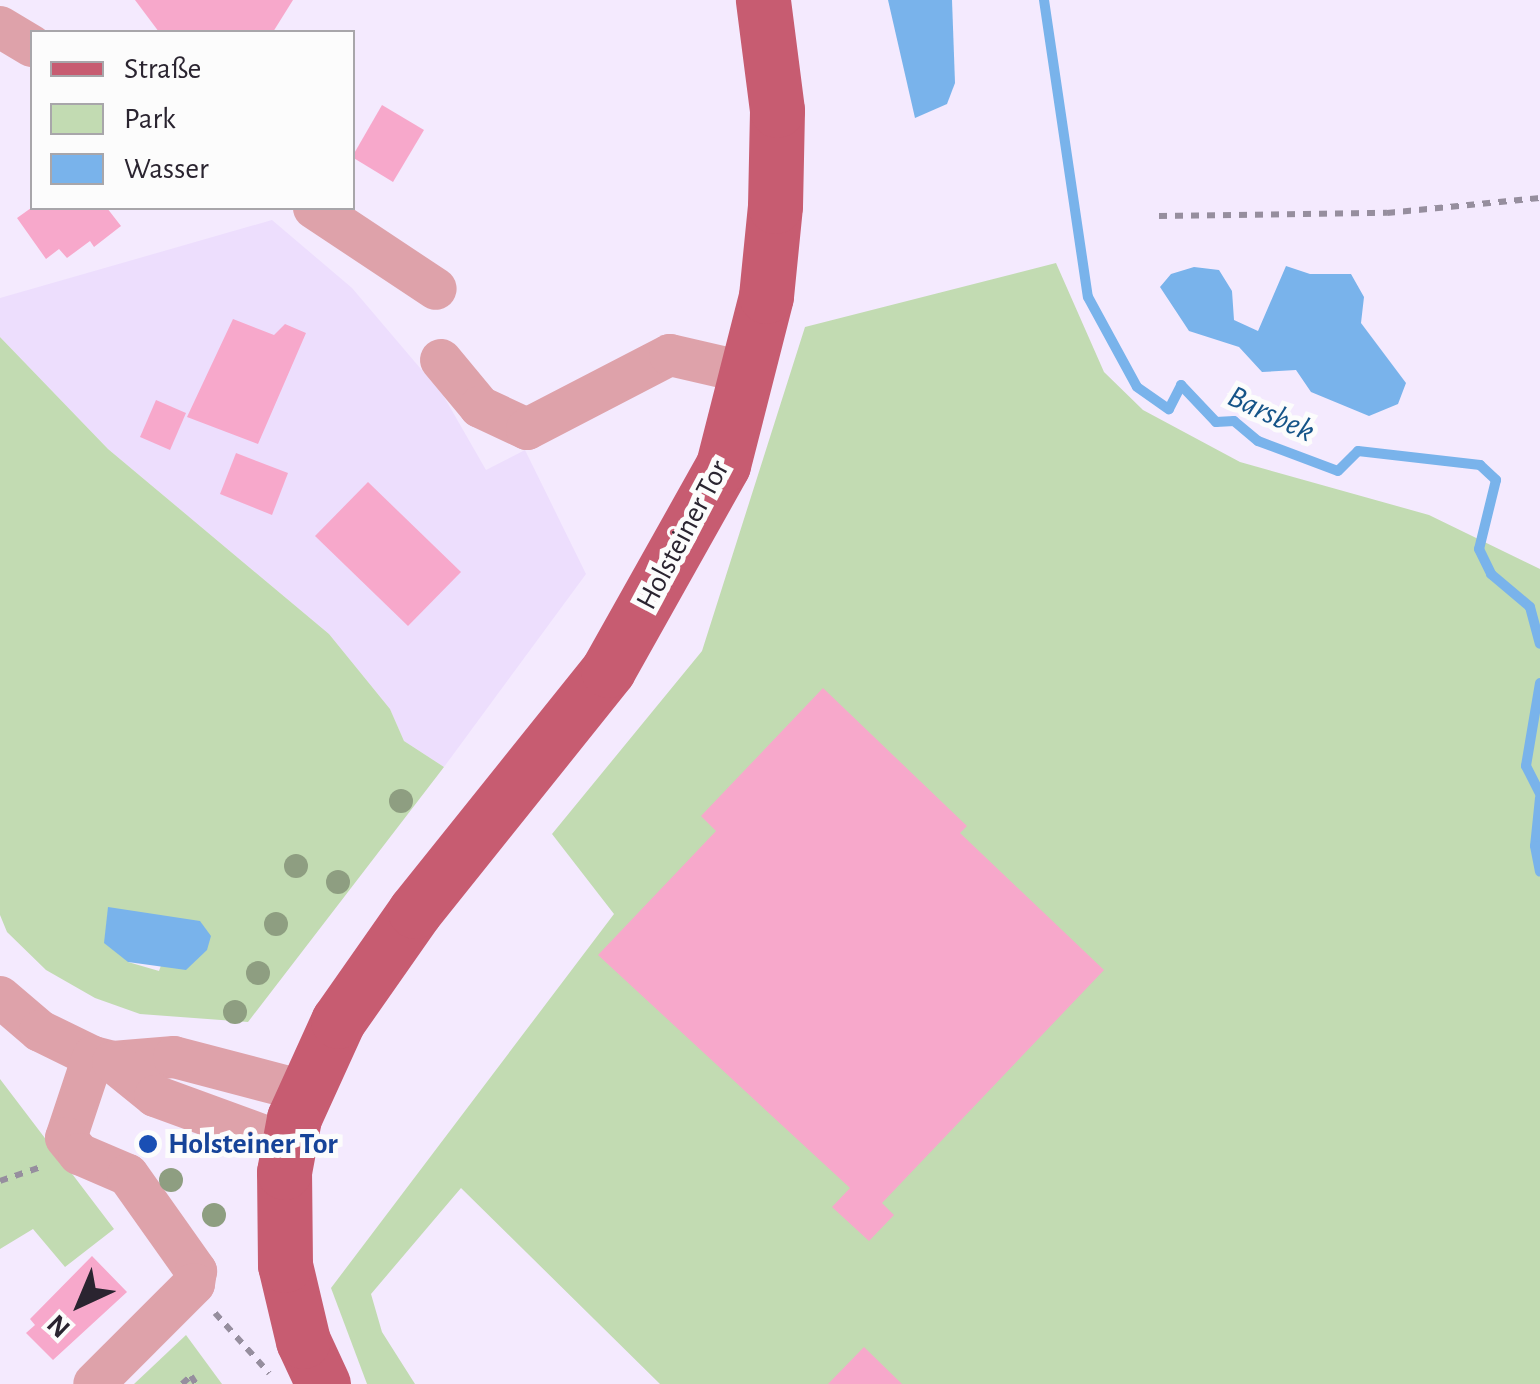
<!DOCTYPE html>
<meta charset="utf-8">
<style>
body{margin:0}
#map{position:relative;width:1540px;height:1384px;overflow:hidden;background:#f4eafe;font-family:"Alegreya Sans",sans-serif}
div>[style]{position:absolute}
.built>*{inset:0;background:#eddefd}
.green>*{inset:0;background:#c2dbb2}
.water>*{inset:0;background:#79b3eb}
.stream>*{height:10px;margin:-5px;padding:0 5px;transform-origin:5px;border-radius:5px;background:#79b3eb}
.building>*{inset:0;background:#f7a8cb}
.path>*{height:6px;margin-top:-3px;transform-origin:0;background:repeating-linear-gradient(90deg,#968e9e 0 8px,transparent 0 16px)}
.minor>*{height:42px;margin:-21px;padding:0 21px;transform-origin:21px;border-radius:21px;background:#dea2aa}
.major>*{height:55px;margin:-27.5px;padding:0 27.5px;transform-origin:27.5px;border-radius:27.5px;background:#c75c71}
.trees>*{width:24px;height:24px;margin:-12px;border-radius:50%;background:#8e9e81}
.dots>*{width:28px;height:28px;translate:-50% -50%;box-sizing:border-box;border:5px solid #fcfcfc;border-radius:50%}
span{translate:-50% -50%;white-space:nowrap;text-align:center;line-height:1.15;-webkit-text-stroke:10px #fcfcfc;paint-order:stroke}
.street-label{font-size:30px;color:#2a2430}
.transit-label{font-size:30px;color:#164399;font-weight:700}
.left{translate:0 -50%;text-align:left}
.water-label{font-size:32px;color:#155488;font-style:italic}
.legend{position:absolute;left:30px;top:30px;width:325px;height:180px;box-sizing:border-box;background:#fcfcfc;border:2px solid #a8a6aa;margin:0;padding:12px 18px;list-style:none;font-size:30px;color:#2a2430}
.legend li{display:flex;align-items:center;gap:20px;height:50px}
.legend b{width:50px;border:2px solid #a8a6aa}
.north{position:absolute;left:30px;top:1254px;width:100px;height:100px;-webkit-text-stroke:8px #fcfcfc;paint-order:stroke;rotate:224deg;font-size:28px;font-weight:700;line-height:40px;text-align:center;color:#2a2430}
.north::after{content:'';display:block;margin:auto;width:35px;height:45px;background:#2a2430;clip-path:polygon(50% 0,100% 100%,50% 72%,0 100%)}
</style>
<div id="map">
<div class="built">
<div style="clip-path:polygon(272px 220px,352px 288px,443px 395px,486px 470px,525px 450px,586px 574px,444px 767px,404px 741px,390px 709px,329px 634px,108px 449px,0 337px,0 298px)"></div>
</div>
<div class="green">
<div style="clip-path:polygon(1056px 263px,1104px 372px,1143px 410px,1240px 462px,1429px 515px,1540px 569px,1540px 1384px,660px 1384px,461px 1188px,371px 1294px,382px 1332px,415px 1384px,367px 1384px,331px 1288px,614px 914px,552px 834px,702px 651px,805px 327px)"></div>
<div style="clip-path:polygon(evenodd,0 337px,108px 449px,329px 634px,390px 709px,404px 741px,444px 767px,248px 1022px,140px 1014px,95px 998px,46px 970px,7px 932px,0 915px,0 337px,163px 920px,177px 921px,159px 971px,128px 962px,163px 920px)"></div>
<div style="clip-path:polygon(0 1079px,114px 1229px,65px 1267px,33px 1229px,0 1249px)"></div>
<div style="clip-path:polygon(186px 1335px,222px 1384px,134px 1384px)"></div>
</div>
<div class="water">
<div style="clip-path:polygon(888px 0,952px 0,955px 83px,947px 104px,915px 118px)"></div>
<div style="clip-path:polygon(1286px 266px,1310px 274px,1351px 274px,1364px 297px,1361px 323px,1406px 383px,1398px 404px,1369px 416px,1311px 392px,1296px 370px,1262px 372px,1239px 347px,1189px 331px,1160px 287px,1171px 274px,1194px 267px,1219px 270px,1232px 291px,1234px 320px,1258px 331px)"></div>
<div style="clip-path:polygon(108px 907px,200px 921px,211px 936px,207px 950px,186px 970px,128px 962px,104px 943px)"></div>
</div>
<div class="stream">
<div style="left:1044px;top:0;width:300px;rotate:81.6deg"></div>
<div style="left:1088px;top:297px;width:102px;rotate:61.4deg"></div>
<div style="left:1137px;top:387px;width:39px;rotate:35deg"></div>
<div style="left:1169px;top:409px;width:27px;rotate:-63deg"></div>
<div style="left:1181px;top:385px;width:51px;rotate:46.6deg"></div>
<div style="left:1216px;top:422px;width:18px;rotate:-3deg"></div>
<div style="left:1234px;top:421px;width:31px;rotate:40deg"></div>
<div style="left:1258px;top:441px;width:85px;rotate:20.6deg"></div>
<div style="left:1338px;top:471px;width:28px;rotate:-45deg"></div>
<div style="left:1358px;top:451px;width:123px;rotate:6.5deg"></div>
<div style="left:1480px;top:465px;width:22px;rotate:43deg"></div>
<div style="left:1496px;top:480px;width:71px;rotate:103.8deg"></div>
<div style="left:1479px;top:549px;width:28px;rotate:64deg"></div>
<div style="left:1491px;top:574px;width:51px;rotate:40.2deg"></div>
<div style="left:1530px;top:607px;width:38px;rotate:75deg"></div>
<div style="left:1540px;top:683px;width:84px;rotate:99.6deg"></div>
<div style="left:1526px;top:766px;width:31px;rotate:63deg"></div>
<div style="left:1540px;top:798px;width:48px;rotate:95.9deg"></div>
<div style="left:1535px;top:846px;width:26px;rotate:79deg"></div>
</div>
<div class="building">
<div style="clip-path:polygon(135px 0,293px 0,273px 32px,159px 32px)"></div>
<div style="clip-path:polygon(382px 105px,424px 130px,393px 182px,352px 157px)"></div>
<div style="clip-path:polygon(31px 208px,107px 208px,121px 226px,94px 247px,90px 241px,67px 258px,59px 249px,46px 259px,17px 218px)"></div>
<div style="clip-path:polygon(233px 319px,274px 335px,285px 324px,306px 333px,258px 444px,187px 417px)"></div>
<div style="clip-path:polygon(156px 400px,186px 413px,170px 450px,140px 437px)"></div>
<div style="clip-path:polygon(236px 453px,288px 473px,272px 515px,220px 494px)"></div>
<div style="clip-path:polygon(368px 482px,461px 572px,408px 626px,315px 536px)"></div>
<div style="clip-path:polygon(823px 688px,967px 826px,960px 833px,1104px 970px,882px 1203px,894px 1215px,869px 1241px,832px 1207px,850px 1188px,598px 955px,716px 831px,701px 816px)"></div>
<div style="clip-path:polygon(92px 1256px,127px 1292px,53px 1360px,26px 1333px,35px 1325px,30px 1319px)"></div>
<div style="clip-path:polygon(864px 1347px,902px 1384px,828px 1384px)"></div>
</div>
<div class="path">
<div style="left:1159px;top:216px;width:228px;rotate:-0.8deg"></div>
<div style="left:1387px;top:213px;width:154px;rotate:-5.6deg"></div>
<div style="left:0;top:1181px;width:46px;rotate:-18.8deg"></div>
<div style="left:215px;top:1313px;width:81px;rotate:48deg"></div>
<div style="left:182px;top:1384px;width:12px;rotate:-42deg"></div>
<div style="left:191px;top:1376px;width:9px;rotate:58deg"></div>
</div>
<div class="minor">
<div style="left:0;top:27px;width:37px;rotate:31deg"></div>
<div style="left:314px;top:208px;width:146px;rotate:33.6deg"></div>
<div style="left:441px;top:360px;width:61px;rotate:50.3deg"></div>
<div style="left:480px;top:407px;width:52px;rotate:25.1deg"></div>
<div style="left:527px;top:429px;width:161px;rotate:-27.4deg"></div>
<div style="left:670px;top:355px;width:80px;rotate:13deg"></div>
<div style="left:0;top:997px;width:52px;rotate:40.4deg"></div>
<div style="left:40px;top:1031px;width:59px;rotate:26.1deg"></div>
<div style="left:93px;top:1057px;width:21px;rotate:14deg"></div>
<div style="left:113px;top:1062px;width:61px;rotate:-4.7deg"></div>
<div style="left:174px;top:1057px;width:134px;rotate:14.7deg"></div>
<div style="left:93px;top:1057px;width:85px;rotate:108.4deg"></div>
<div style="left:66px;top:1138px;width:21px;rotate:51deg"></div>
<div style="left:79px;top:1154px;width:53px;rotate:23.2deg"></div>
<div style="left:128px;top:1175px;width:118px;rotate:54.7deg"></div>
<div style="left:196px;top:1271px;width:13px;rotate:99deg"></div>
<div style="left:194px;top:1284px;width:141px;rotate:135deg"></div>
<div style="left:113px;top:1062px;width:54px;rotate:39deg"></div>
<div style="left:155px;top:1096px;width:143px;rotate:20.1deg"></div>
</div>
<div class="major">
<div style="left:323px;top:1384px;width:47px;rotate:-114.9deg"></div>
<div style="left:303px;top:1341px;width:78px;rotate:-103.3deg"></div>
<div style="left:285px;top:1265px;width:93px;rotate:-90.6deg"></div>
<div style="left:284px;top:1172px;width:55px;rotate:-79.5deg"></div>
<div style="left:294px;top:1118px;width:107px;rotate:-65.6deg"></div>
<div style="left:338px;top:1021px;width:134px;rotate:-55deg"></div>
<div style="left:415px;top:911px;width:309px;rotate:-51.3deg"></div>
<div style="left:608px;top:670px;width:235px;rotate:-60.7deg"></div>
<div style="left:723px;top:465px;width:174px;rotate:-75.7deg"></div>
<div style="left:766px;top:296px;width:90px;rotate:-84.3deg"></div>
<div style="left:775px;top:206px;width:96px;rotate:-88.8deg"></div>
<div style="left:777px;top:110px;width:111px;rotate:-97.3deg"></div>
</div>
<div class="trees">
<div style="left:401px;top:801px"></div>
<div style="left:296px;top:866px"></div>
<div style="left:338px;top:882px"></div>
<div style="left:276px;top:924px"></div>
<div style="left:258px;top:973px"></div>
<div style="left:235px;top:1012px"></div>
<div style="left:171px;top:1180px"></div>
<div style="left:214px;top:1215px"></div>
</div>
<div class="dots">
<div style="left:148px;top:1144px;background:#1a4fb4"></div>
</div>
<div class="street-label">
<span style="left:683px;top:535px;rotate:-62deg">Holsteiner Tor</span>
</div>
<div class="transit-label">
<span class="left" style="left:168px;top:1144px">Holsteiner Tor</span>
</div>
<div class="water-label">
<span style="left:1271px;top:414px;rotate:25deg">Barsbek</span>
</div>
<ul class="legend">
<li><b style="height:12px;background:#c75c71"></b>Straße</li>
<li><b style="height:28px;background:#c2dbb2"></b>Park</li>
<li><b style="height:28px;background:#79b3eb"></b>Wasser</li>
</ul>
<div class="north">N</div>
</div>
